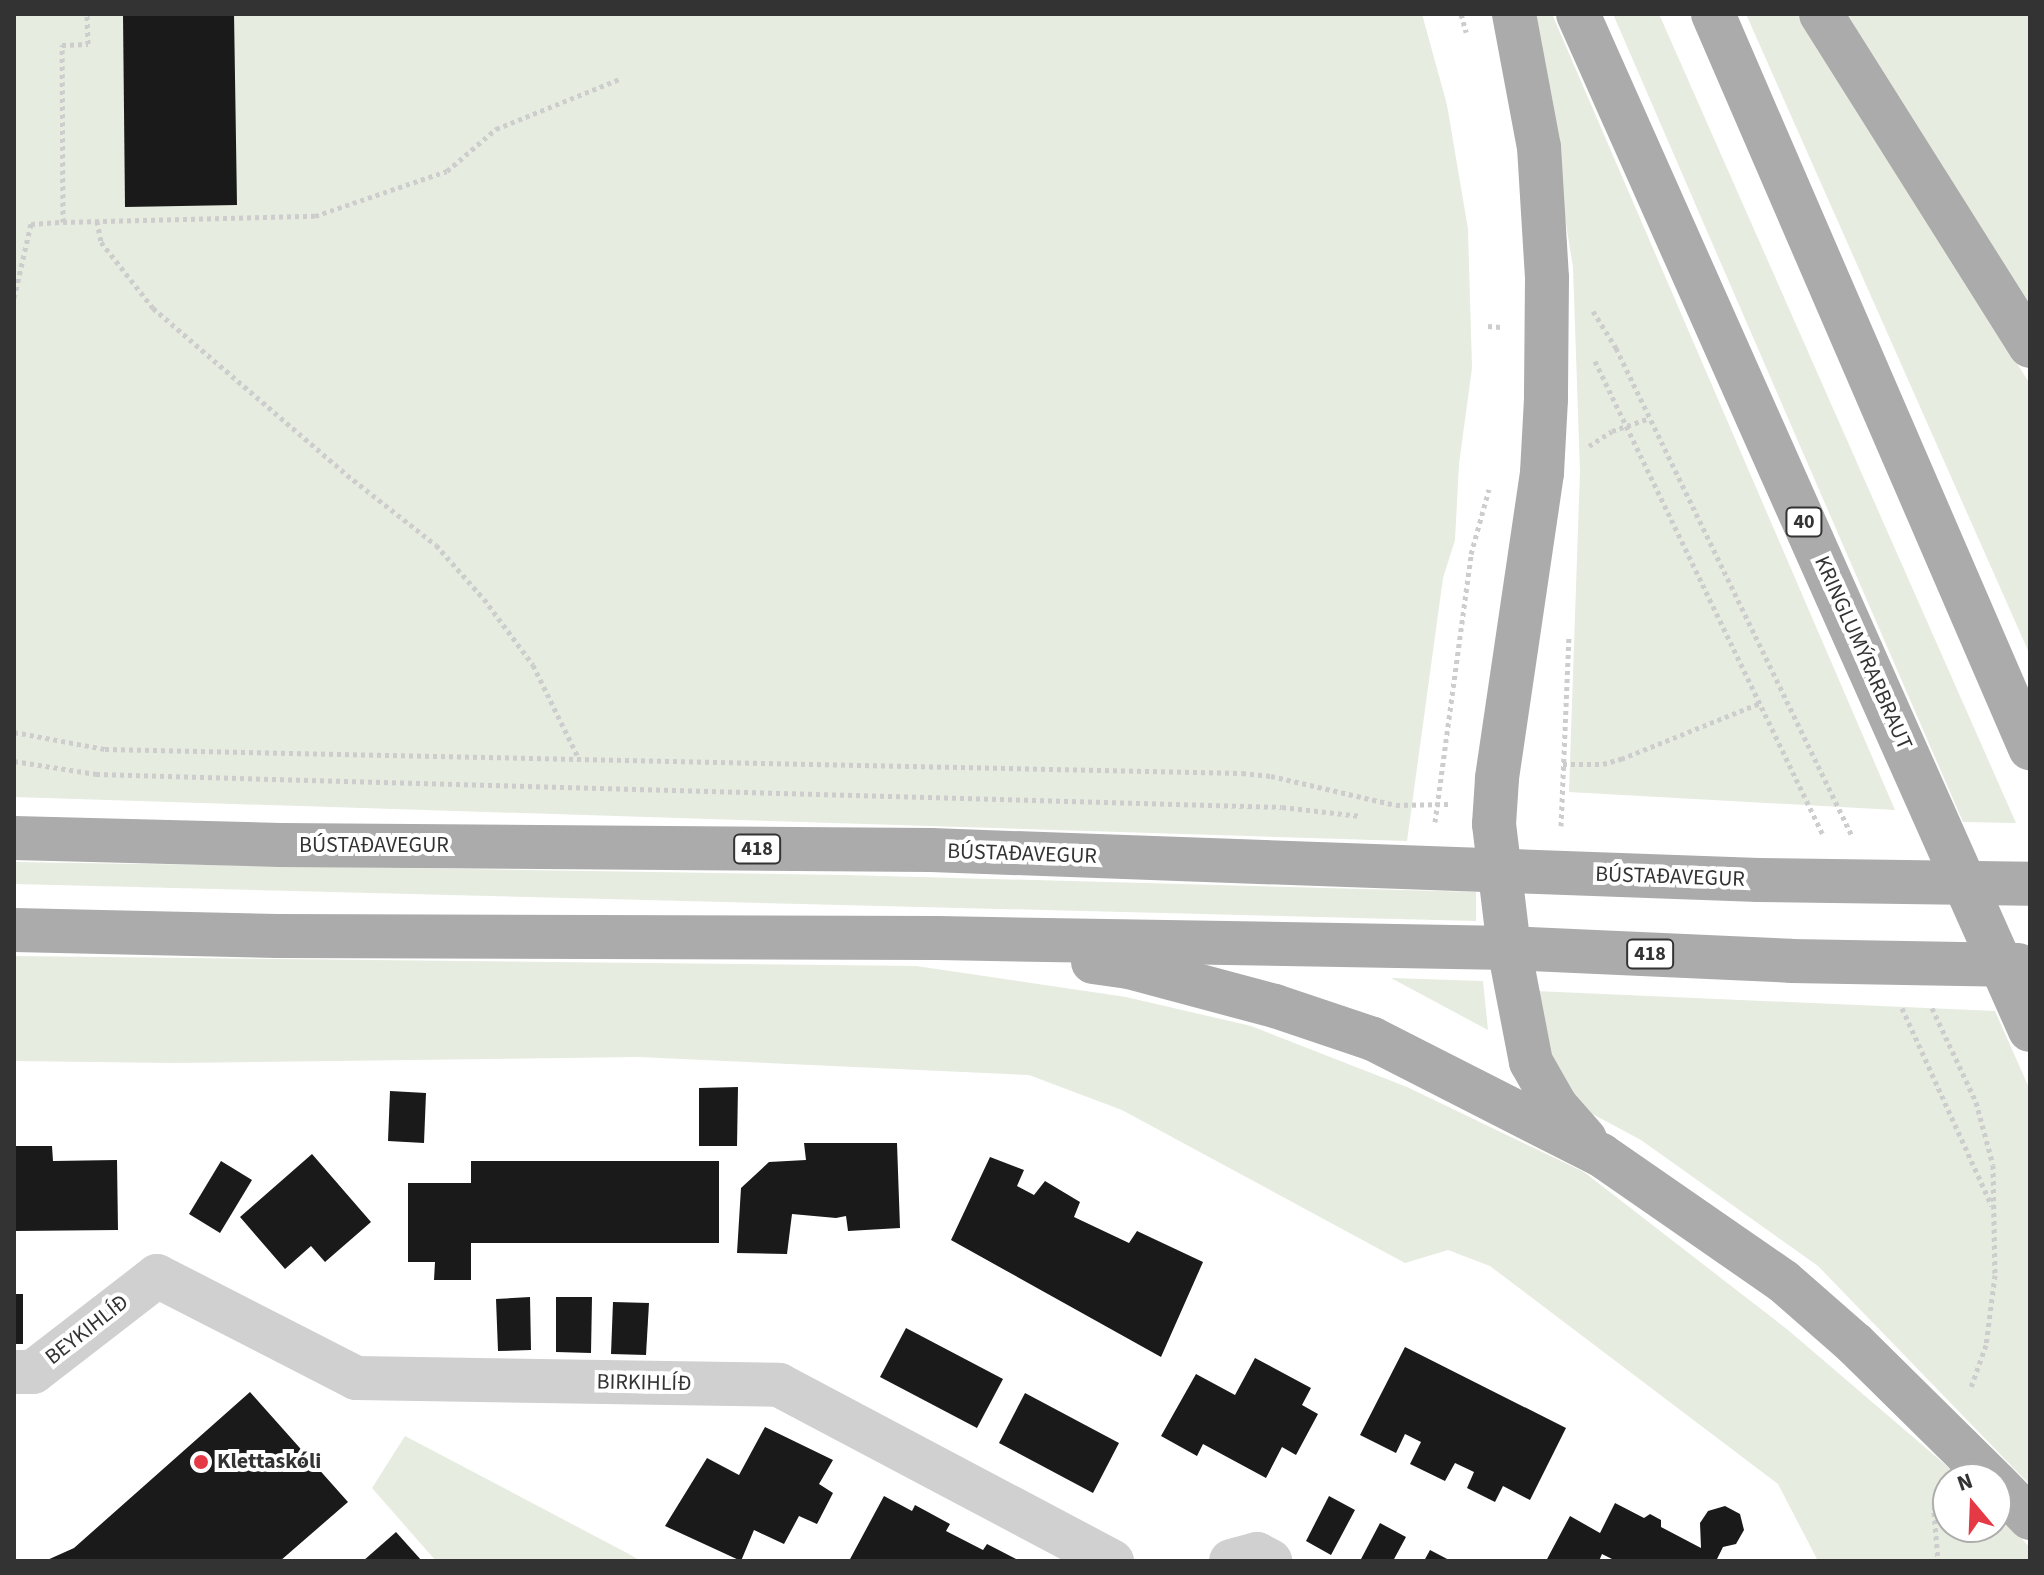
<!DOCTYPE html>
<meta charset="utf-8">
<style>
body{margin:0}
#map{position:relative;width:2044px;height:1575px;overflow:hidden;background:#fff;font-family:"Source Sans 3",sans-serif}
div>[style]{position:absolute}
.green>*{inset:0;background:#e6ecdf}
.building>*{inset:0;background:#1a1a1a}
.path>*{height:5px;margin-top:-2.5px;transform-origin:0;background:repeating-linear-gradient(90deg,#cdcdcd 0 4px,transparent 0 8px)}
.minor>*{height:44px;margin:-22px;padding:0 22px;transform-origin:22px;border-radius:22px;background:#d0d0d0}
.major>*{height:44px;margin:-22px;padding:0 22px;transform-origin:22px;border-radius:22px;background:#ababab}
.major-bridge>*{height:44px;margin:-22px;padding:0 22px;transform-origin:22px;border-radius:22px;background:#ababab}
.dots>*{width:22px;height:22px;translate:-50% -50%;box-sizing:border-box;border:4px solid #fff;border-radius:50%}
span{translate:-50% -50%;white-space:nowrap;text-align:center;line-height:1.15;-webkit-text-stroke:8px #fff;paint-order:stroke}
.shield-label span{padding:2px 6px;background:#fff;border:2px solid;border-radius:6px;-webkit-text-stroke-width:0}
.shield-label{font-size:20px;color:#333;font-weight:700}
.street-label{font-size:22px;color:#333}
.poi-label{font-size:22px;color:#333;font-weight:700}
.left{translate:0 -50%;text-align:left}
.frame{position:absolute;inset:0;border:16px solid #333;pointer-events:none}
.north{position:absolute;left:1932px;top:1463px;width:80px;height:80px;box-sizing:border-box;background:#fff;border:2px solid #adadad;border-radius:50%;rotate:341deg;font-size:22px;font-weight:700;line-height:32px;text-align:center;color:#333}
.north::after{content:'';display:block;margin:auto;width:28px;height:36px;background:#e63946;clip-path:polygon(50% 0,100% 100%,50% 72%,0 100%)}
</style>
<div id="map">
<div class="green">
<div style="clip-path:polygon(14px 14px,1422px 14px,1447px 105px,1468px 229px,1472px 368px,1459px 464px,1455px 540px,1443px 578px,1407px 841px,14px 797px)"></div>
<div style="clip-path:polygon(1532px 14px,1552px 14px,1895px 810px,1569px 792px,1580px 471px,1573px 267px)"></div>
<div style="clip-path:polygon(1613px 14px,1659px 14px,2016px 823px,1963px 822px)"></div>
<div style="clip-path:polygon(1746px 14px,1797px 14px,2030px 384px,2030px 655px)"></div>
<div style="clip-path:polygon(1847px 14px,2030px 14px,2030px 306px,1983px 238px)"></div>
<div style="clip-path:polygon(14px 862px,845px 875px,1476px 892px,1476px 921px,14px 884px)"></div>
<div style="clip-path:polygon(14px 956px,916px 966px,1126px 997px,1251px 1026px,1407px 1087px,1584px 1172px,1788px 1330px,1962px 1479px,1948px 1479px,1948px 1527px,1996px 1527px,1996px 1508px,2030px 1548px,2030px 1561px,1818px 1561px,1778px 1484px,1490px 1266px,1448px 1250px,1405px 1263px,1122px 1110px,1029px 1075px,638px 1057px,173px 1063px,14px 1061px)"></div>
<div style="clip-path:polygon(1391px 978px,1483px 981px,1488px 1030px)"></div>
<div style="clip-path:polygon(1535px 991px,1995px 1011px,2030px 1090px,2030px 1485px,1818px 1266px,1641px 1140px,1585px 1110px,1558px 1079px)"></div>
<div style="clip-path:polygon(405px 1436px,627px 1553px,641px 1561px,436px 1561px,372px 1488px)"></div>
</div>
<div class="building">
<div style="clip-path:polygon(123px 14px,234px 14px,237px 205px,125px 207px)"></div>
<div style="clip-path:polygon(738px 1087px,737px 1146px,699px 1146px,699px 1088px)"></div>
<div style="clip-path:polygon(390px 1091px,426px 1093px,424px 1143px,388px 1141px)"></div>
<div style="clip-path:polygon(804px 1143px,897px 1143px,900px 1228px,848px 1231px,846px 1216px,836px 1218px,792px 1214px,787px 1254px,737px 1253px,741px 1188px,769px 1162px,806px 1160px)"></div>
<div style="clip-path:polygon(14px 1146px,52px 1146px,53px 1161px,117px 1160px,118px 1230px,14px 1231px)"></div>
<div style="clip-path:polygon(312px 1154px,371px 1222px,325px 1262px,311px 1246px,285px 1269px,240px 1217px)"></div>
<div style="clip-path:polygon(990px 1157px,1024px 1170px,1017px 1186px,1034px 1195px,1045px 1181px,1080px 1202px,1074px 1217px,1129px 1243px,1137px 1231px,1203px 1262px,1161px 1357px,951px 1240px)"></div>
<div style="clip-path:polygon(221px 1161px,252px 1180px,220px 1233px,189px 1214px)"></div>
<div style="clip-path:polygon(471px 1161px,719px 1161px,719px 1243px,471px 1243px,471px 1280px,434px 1280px,435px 1262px,408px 1262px,408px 1183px,471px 1183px)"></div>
<div style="clip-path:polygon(14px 1294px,23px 1294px,23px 1344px,14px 1344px)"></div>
<div style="clip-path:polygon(530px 1297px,531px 1350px,498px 1351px,496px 1299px)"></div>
<div style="clip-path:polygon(556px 1297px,592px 1297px,591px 1353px,556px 1352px)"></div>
<div style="clip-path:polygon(613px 1302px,649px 1303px,646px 1355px,611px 1354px)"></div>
<div style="clip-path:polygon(906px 1328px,1003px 1379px,977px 1428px,880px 1377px)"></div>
<div style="clip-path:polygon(1405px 1347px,1566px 1428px,1530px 1500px,1503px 1486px,1495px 1502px,1467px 1488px,1474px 1472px,1455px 1463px,1445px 1481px,1410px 1464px,1421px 1442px,1405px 1434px,1396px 1453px,1360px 1435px)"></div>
<div style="clip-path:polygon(1255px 1358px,1311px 1388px,1302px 1405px,1318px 1414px,1296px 1455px,1282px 1447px,1266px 1478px,1203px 1444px,1197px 1456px,1161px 1436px,1196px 1374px,1235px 1395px)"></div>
<div style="clip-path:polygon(250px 1392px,348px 1502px,280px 1561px,45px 1561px,74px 1548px)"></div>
<div style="clip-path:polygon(1025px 1393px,1119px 1443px,1093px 1493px,999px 1443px)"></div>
<div style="clip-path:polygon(765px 1427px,833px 1460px,819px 1484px,833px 1493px,817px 1524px,799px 1516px,784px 1544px,754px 1530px,741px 1561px,665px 1526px,707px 1458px,739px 1475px)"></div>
<div style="clip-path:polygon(884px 1496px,912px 1511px,915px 1505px,950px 1524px,946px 1531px,983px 1550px,987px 1544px,1020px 1561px,849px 1561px)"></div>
<div style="clip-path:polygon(1329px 1496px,1355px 1510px,1331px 1555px,1306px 1541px)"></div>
<div style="clip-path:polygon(1615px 1503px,1644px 1518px,1650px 1514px,1661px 1520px,1661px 1527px,1701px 1548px,1700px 1523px,1708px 1511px,1725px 1506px,1740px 1514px,1744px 1530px,1736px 1544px,1723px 1547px,1716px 1561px,1616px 1561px,1602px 1554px,1599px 1561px,1546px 1561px,1570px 1516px,1600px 1533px)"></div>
<div style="clip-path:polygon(1380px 1523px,1406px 1537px,1393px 1561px,1360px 1561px)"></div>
<div style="clip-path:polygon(396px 1532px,422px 1561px,363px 1561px)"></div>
<div style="clip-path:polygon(1430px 1550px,1451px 1561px,1424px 1561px)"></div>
</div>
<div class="path">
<div style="left:1461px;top:14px;width:19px;rotate:74deg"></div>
<div style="left:97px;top:221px;width:21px;rotate:79deg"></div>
<div style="left:101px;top:242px;width:84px;rotate:51.8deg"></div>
<div style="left:153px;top:308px;width:256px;rotate:40.7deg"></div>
<div style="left:347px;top:475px;width:113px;rotate:38.2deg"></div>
<div style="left:436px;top:545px;width:72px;rotate:48.4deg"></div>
<div style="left:484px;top:599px;width:82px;rotate:53.4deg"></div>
<div style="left:533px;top:665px;width:105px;rotate:63.9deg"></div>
<div style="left:63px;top:222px;width:252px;rotate:-1.4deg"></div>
<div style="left:315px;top:216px;width:139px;rotate:-18.8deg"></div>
<div style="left:447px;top:171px;width:65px;rotate:-40.6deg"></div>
<div style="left:496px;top:129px;width:134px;rotate:-22deg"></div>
<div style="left:14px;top:298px;width:76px;rotate:-77.1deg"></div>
<div style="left:31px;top:224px;width:32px;rotate:-4deg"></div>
<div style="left:63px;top:222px;width:177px;rotate:-90.3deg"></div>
<div style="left:62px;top:45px;width:26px;rotate:-2deg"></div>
<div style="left:88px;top:44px;width:30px;rotate:-92deg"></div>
<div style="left:1593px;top:311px;width:44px;rotate:58.1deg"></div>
<div style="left:1616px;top:348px;width:542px;rotate:64.19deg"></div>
<div style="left:1488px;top:326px;width:13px;rotate:4deg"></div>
<div style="left:1595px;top:361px;width:526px;rotate:64.31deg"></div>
<div style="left:1589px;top:446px;width:27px;rotate:-33deg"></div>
<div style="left:1612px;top:431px;width:39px;rotate:-19deg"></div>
<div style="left:14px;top:732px;width:93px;rotate:10.6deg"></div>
<div style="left:105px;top:749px;width:1137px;rotate:1.21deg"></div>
<div style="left:1242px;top:773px;width:29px;rotate:6deg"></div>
<div style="left:1271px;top:776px;width:128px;rotate:13.1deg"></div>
<div style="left:1396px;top:805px;width:52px;rotate:-1.1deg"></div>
<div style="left:14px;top:761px;width:83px;rotate:9deg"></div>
<div style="left:96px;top:774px;width:1186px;rotate:1.59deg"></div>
<div style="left:1282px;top:807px;width:79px;rotate:6.6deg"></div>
<div style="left:1563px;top:764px;width:40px"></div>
<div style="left:1603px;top:764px;width:19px;rotate:-16deg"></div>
<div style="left:1621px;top:759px;width:150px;rotate:-21.9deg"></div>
<div style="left:1435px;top:822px;width:270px;rotate:-82.3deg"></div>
<div style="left:1471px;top:554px;width:67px;rotate:-74.5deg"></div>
<div style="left:1561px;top:826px;width:190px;rotate:-87.6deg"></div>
<div style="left:1902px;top:1008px;width:217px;rotate:65.6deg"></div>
<div style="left:1932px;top:1008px;width:104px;rotate:64.9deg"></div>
<div style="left:1976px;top:1102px;width:65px;rotate:74.9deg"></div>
<div style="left:1993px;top:1165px;width:110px;rotate:89deg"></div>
<div style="left:1995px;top:1275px;width:71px;rotate:97.3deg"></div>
<div style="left:1986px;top:1345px;width:48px;rotate:109.6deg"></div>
<div style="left:1938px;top:1490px;width:22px;rotate:100deg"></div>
<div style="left:1934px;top:1512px;width:49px;rotate:85.3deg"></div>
</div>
<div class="minor">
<div style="left:14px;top:1372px;width:19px"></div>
<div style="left:33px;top:1372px;width:157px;rotate:-37.7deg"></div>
<div style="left:157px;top:1276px;width:224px;rotate:27.1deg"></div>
<div style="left:356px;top:1378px;width:423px;rotate:0.9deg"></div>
<div style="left:779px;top:1385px;width:377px;rotate:27.9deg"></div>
<div style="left:1231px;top:1561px;width:27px;rotate:-15deg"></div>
<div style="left:1257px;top:1554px;width:15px;rotate:28deg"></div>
</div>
<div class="major">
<div style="left:1514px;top:14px;width:135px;rotate:79.4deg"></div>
<div style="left:1539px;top:147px;width:131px;rotate:86.5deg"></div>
<div style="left:1547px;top:278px;width:121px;rotate:90.5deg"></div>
<div style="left:1546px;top:399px;width:74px;rotate:93.1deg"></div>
<div style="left:1542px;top:473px;width:309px;rotate:98.4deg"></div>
<div style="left:1497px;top:779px;width:45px;rotate:93.8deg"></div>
<div style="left:1494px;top:824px;width:125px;rotate:83.1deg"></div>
<div style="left:1509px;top:948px;width:116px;rotate:79.1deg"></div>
<div style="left:1531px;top:1062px;width:51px;rotate:60.4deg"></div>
<div style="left:1556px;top:1106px;width:44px;rotate:48.7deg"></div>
<div style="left:1578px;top:14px;width:1112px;rotate:66.02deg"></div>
<div style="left:1713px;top:14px;width:800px;rotate:66.64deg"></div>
<div style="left:1821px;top:14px;width:392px;rotate:57.8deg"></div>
<div style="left:14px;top:838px;width:266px;rotate:1.5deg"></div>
<div style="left:280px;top:845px;width:651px;rotate:0.44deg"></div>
<div style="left:931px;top:850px;width:828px;rotate:2.08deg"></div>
<div style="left:14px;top:930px;width:264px;rotate:1.3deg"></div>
<div style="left:278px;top:936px;width:659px;rotate:0.17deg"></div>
<div style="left:937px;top:938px;width:572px;rotate:1deg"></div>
<div style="left:1509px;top:948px;width:282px;rotate:2.6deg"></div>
<div style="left:1093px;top:962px;width:36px;rotate:8deg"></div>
<div style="left:1129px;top:967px;width:151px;rotate:15deg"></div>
<div style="left:1275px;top:1006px;width:103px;rotate:18.6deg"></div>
<div style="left:1373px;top:1039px;width:256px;rotate:27deg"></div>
<div style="left:1601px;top:1155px;width:221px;rotate:34.7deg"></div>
<div style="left:1783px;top:1281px;width:96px;rotate:41.2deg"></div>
<div style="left:1855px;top:1344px;width:192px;rotate:44.6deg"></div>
<div style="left:1996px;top:1483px;width:49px;rotate:45.8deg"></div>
</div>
<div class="major-bridge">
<div style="left:1758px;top:880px;width:272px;rotate:0.8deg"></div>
<div style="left:1791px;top:961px;width:227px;rotate:1deg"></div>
</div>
<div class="dots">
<div style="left:201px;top:1462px;background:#e63946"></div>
</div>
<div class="shield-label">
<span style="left:1804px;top:522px">40</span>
<span style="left:757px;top:849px">418</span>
<span style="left:1650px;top:954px">418</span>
</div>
<div class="street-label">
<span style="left:1863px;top:653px;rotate:66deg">KRINGLUMÝRARBRAUT</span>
<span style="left:374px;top:846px">BÚSTAÐAVEGUR</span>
<span style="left:1022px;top:854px;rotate:2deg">BÚSTAÐAVEGUR</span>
<span style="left:1670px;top:877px;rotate:2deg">BÚSTAÐAVEGUR</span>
<span style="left:87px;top:1330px;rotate:-38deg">BEYKIHLÍÐ</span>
<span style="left:644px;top:1383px;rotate:1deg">BIRKIHLÍÐ</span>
</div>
<div class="poi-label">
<span class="left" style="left:217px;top:1462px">Klettaskóli</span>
</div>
<div class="frame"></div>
<div class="north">N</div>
</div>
